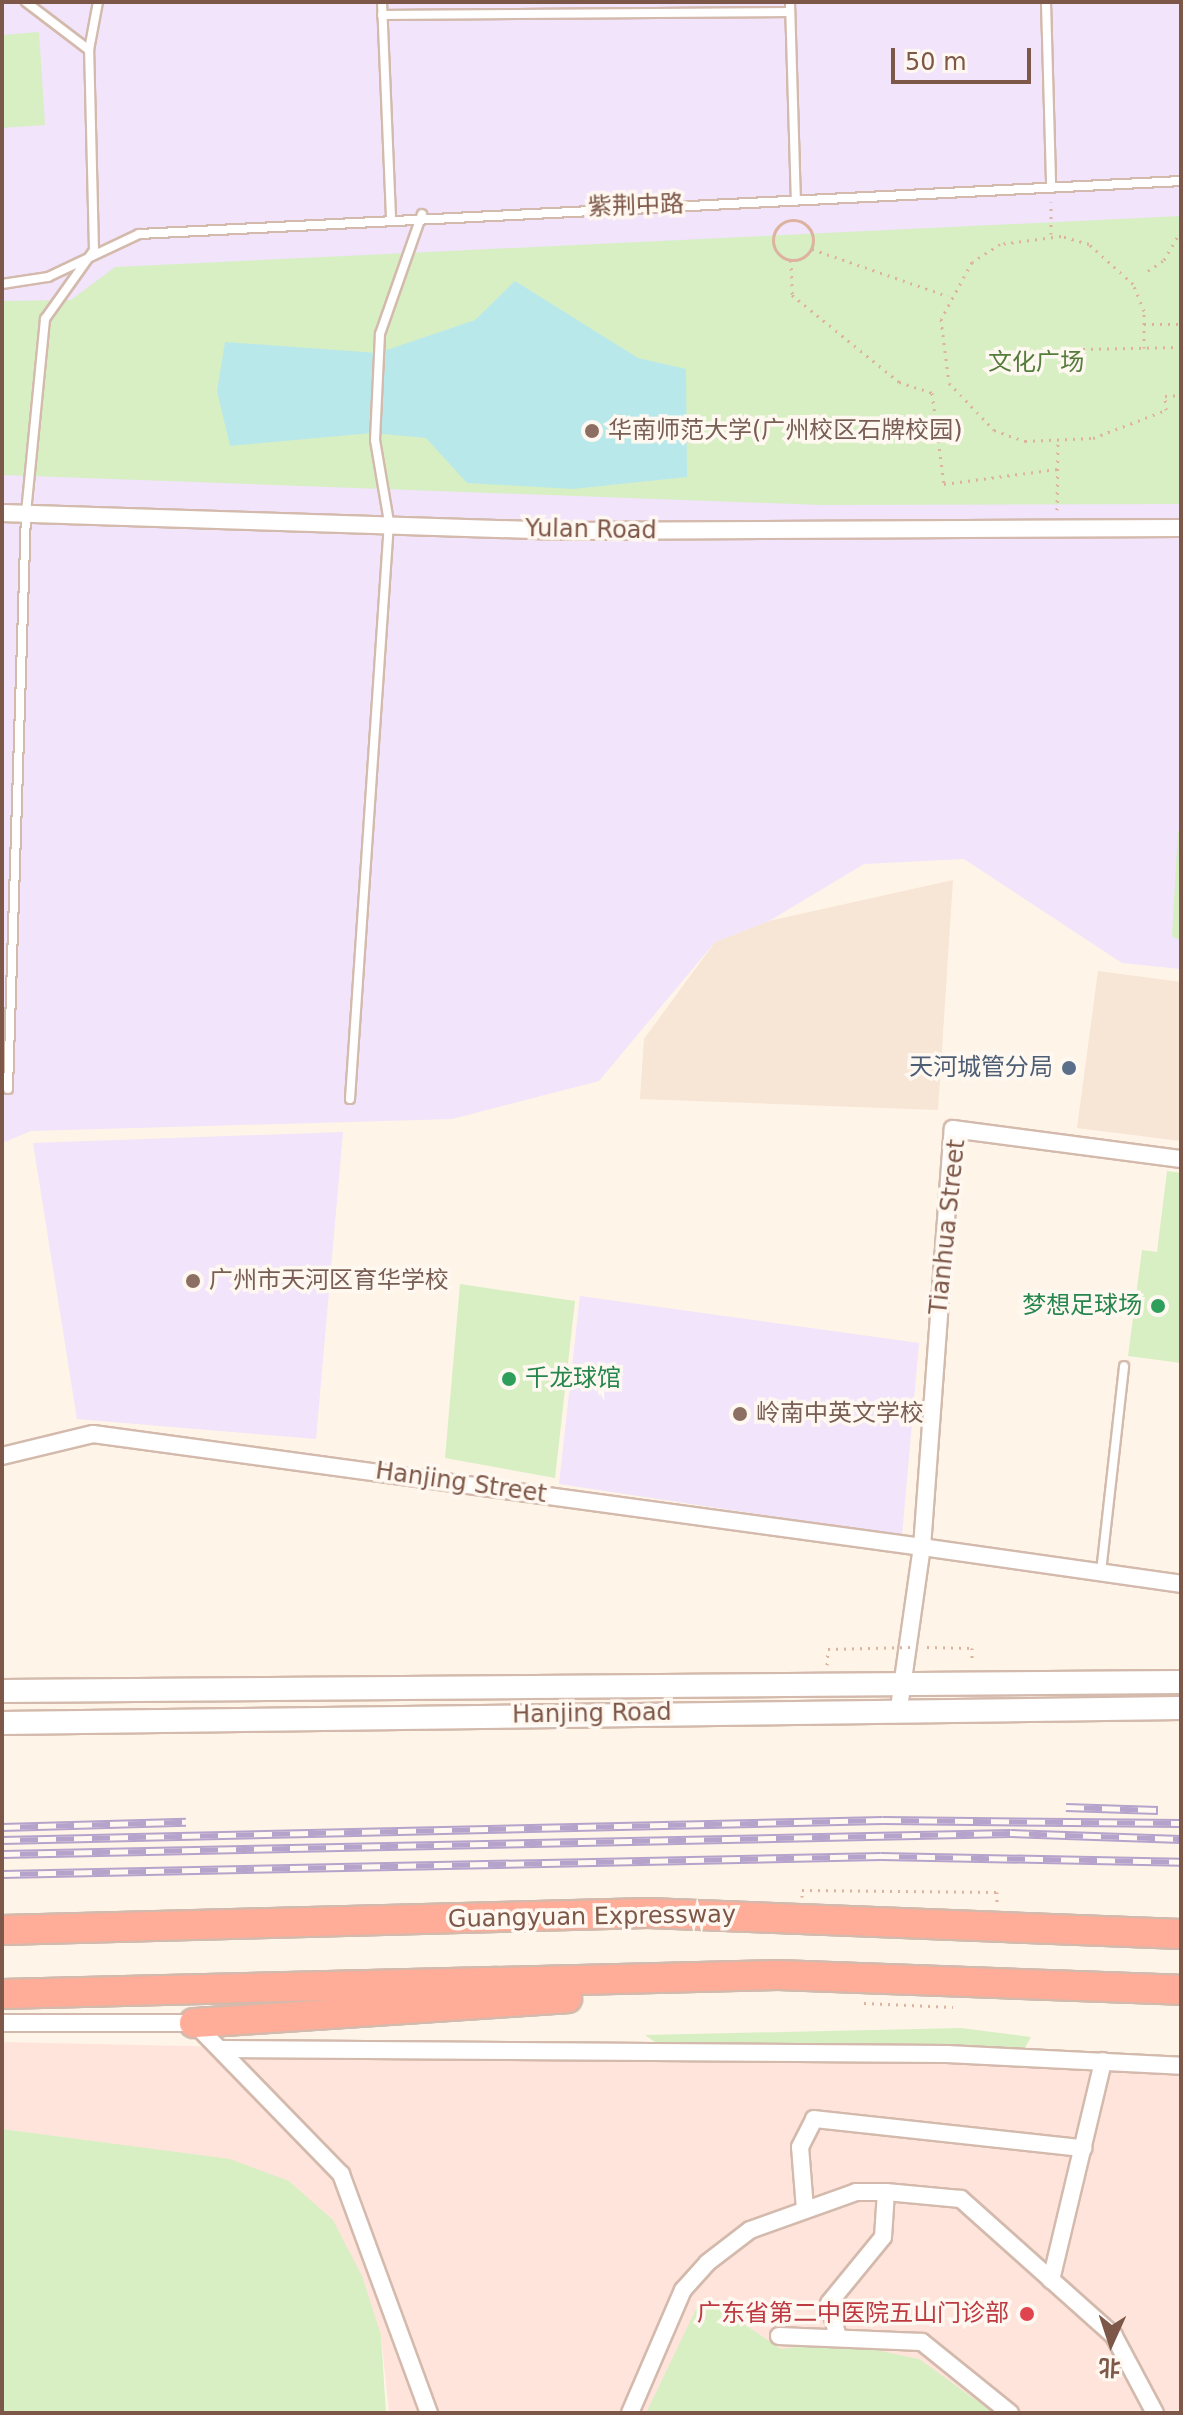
<!DOCTYPE html>
<meta charset="utf-8">
<style>
body{margin:0}
#map{position:relative;width:1183px;height:2415px;overflow:hidden;background:#fff4e8;font-family:"DejaVu Sans","Noto Sans SC",sans-serif}
div>[style]{position:absolute}
.residential>*{inset:0;background:#f7e5d5}
.commercial>*{inset:0;background:#ffe4dc}
.education>*{inset:0;background:#f1e4fb}
.green>*{inset:0;background:#d8efc4}
.water>*{inset:0;background:#b9e8eb}
.path>*{height:3px;margin-top:-1.5px;transform-origin:0;background:repeating-linear-gradient(90deg,#ddb29e 0 2px,transparent 0 8px)}
.path>.ring{margin:-1.5px;padding:0;box-sizing:content-box;background:none;border:3px solid #ddb29e;border-radius:50%}
.roads{filter:drop-shadow(2px 0 #d3baac) drop-shadow(-2px 0 #d3baac) drop-shadow(0 2px #d3baac) drop-shadow(0 -2px #d3baac)}
.lane>*{height:8px;margin:-4px;padding:0 4px;transform-origin:4px;border-radius:4px;background:#fff}
.street>*{height:16px;margin:-8px;padding:0 8px;transform-origin:8px;border-radius:8px;background:#fff}
.secondary>*{height:22px;margin:-11px;padding:0 11px;transform-origin:11px;border-radius:11px;background:#fff}
.highway>*{height:28px;margin:-14px;padding:0 14px;transform-origin:14px;border-radius:14px;background:#ffac99}
.rail>*{height:9px;margin-top:-4.5px;transform-origin:0;background:repeating-linear-gradient(90deg,#fff8f1 0 18px,#b6a3cb 0 36px);box-sizing:border-box;border-block:2px solid #b6a3cb}
.path-bridge>*{height:3px;margin-top:-1.5px;transform-origin:0;background:repeating-linear-gradient(90deg,#ddb29e 0 2px,transparent 0 8px)}
.dots>*{width:22px;height:22px;translate:-50% -50%;box-sizing:border-box;border:4px solid #fff8f1;border-radius:50%}
span{translate:-50% -50%;white-space:nowrap;text-align:center;line-height:1.15;-webkit-text-stroke:7px #fff8f1;paint-order:stroke}
.street-label{font-size:24px;color:#7d5748}
.park-label{font-size:24px;color:#547d3c}
.education-label{font-size:24px;color:#785e54}
.left{translate:0 -50%;text-align:left}
.service-label{font-size:24px;color:#4e5e75}
.right{translate:-100% -50%;text-align:right}
.leisure-label{font-size:24px;color:#27864d}
.health-label{font-size:24px;color:#be3a42}
.frame{position:absolute;inset:0;border:4px solid #7d5748;pointer-events:none}
.north{position:absolute;left:1071px;top:2303px;width:80px;height:80px;-webkit-text-stroke:6px #fff8f1;paint-order:stroke;rotate:183deg;font-size:22px;font-weight:700;line-height:32px;text-align:center;color:#7d5748}
.north::after{content:'';display:block;margin:auto;width:28px;height:36px;background:#7d5748;clip-path:polygon(50% 0,100% 100%,50% 72%,0 100%)}
.scale{position:absolute;left:891px;top:48px;width:140px;height:36px;box-sizing:border-box;border:4px solid #7d5748;border-top:0;padding-left:10px;font-size:24px;line-height:28px;white-space:nowrap;color:#7d5748;-webkit-text-stroke:6px #fff8f1;paint-order:stroke}
</style>
<div id="map">
<div class="residential">
<div style="clip-path:polygon(953px 880px,938px 1110px,640px 1099px,644px 1039px,715px 942px,769px 921px)"></div>
<div style="clip-path:polygon(1098px 971px,1181px 982px,1181px 1141px,1077px 1128px)"></div>
</div>
<div class="commercial">
<div style="clip-path:polygon(2px 2042px,1181px 2068px,1181px 2413px,389px 2413px,381px 2335px,333px 2220px,126px 2146px,2px 2129px)"></div>
</div>
<div class="education">
<div style="clip-path:polygon(2px 2px,1181px 2px,1181px 969px,1122px 963px,964px 859px,864px 864px,769px 921px,715px 942px,599px 1081px,452px 1119px,31px 1131px,2px 1143px)"></div>
<div style="clip-path:polygon(343px 1132px,316px 1439px,77px 1419px,33px 1143px)"></div>
<div style="clip-path:polygon(580px 1296px,919px 1343px,902px 1536px,559px 1484px)"></div>
</div>
<div class="green">
<div style="clip-path:polygon(39px 32px,45px 125px,2px 128px,2px 35px)"></div>
<div style="clip-path:polygon(1181px 216px,1181px 504px,820px 505px,2px 475px,2px 301px,71px 300px,115px 267px)"></div>
<div style="clip-path:polygon(1178px 831px,1181px 831px,1181px 941px,1172px 936px)"></div>
<div style="clip-path:polygon(1167px 1171px,1181px 1173px,1181px 1363px,1128px 1356px,1142px 1250px,1157px 1252px)"></div>
<div style="clip-path:polygon(460px 1284px,575px 1301px,555px 1478px,445px 1458px)"></div>
<div style="clip-path:polygon(961px 2028px,1031px 2037px,1020px 2057px,670px 2053px,645px 2035px)"></div>
<div style="clip-path:polygon(2px 2129px,230px 2159px,289px 2181px,333px 2220px,362px 2276px,381px 2335px,386px 2413px,2px 2413px)"></div>
<div style="clip-path:polygon(711px 2302px,781px 2349px,838px 2342px,919px 2359px,994px 2413px,646px 2413px,698px 2305px)"></div>
</div>
<div class="water">
<div style="clip-path:polygon(515px 281px,638px 358px,686px 369px,687px 477px,573px 489px,467px 483px,426px 438px,372px 433px,230px 446px,217px 391px,225px 342px,378px 353px,475px 320px)"></div>
</div>
<div class="path">
<div class="ring" style="left:773px;top:220px;width:37px;height:37px"></div>
<div style="left:1051px;top:234px;width:32px;rotate:-90deg"></div>
<div style="left:812px;top:249px;width:144px;rotate:19.1deg"></div>
<div style="left:791px;top:260px;width:35px;rotate:88deg"></div>
<div style="left:792px;top:295px;width:138px;rotate:39.1deg"></div>
<div style="left:899px;top:382px;width:35px;rotate:18deg"></div>
<div style="left:932px;top:393px;width:92px;rotate:82.5deg"></div>
<div style="left:944px;top:484px;width:114px;rotate:-7.6deg"></div>
<div style="left:1148px;top:271px;width:19px;rotate:-35deg"></div>
<div style="left:1164px;top:260px;width:34px;rotate:-60deg"></div>
<div style="left:1144px;top:324px;width:37px"></div>
<div style="left:1144px;top:348px;width:37px;rotate:-90deg"></div>
<div style="left:1144px;top:311px;width:29px;rotate:-112deg"></div>
<div style="left:1133px;top:284px;width:59px;rotate:-137.7deg"></div>
<div style="left:1089px;top:244px;width:29px;rotate:-164deg"></div>
<div style="left:1061px;top:236px;width:62px;rotate:172.5deg"></div>
<div style="left:1000px;top:244px;width:33px;rotate:147deg"></div>
<div style="left:972px;top:262px;width:65px;rotate:118.5deg"></div>
<div style="left:941px;top:319px;width:64px;rotate:82.9deg"></div>
<div style="left:949px;top:383px;width:65px;rotate:46.2deg"></div>
<div style="left:994px;top:430px;width:33px;rotate:20deg"></div>
<div style="left:1025px;top:441px;width:68px;rotate:-2.5deg"></div>
<div style="left:1093px;top:438px;width:78px;rotate:-21deg"></div>
<div style="left:1166px;top:410px;width:14px;rotate:-94deg"></div>
<div style="left:1165px;top:396px;width:16px;rotate:-4deg"></div>
<div style="left:1083px;top:349px;width:98px;rotate:-1.2deg"></div>
<div style="left:1057px;top:510px;width:69px;rotate:-89.2deg"></div>
<div style="left:927px;top:1647px;width:45px;rotate:1.3deg"></div>
<div style="left:972px;top:1648px;width:15px;rotate:90deg"></div>
<div style="left:827px;top:1665px;width:16px;rotate:-86deg"></div>
<div style="left:802px;top:1897px;width:7px;rotate:-90deg"></div>
<div style="left:802px;top:1890px;width:195px;rotate:0.6deg"></div>
<div style="left:997px;top:1892px;width:11px;rotate:90deg"></div>
<div style="left:864px;top:2003px;width:89px;rotate:2.6deg"></div>
</div>
<div class="roads">
<div class="lane">
<div style="left:26px;top:2px;width:79px;rotate:37.3deg"></div>
<div style="left:382px;top:2px;width:214px;rotate:87.6deg"></div>
<div style="left:790px;top:2px;width:198px;rotate:88.3deg"></div>
<div style="left:1046px;top:2px;width:184px;rotate:88.4deg"></div>
<div style="left:382px;top:15px;width:408px;rotate:-0.4deg"></div>
<div style="left:2px;top:284px;width:47px;rotate:-8.7deg"></div>
<div style="left:48px;top:277px;width:101px;rotate:-25.3deg"></div>
<div style="left:139px;top:234px;width:1043px;rotate:-2.91deg"></div>
<div style="left:8px;top:1089px;width:576px;rotate:-88.21deg"></div>
<div style="left:26px;top:513px;width:195px;rotate:-84.4deg"></div>
<div style="left:45px;top:319px;width:85px;rotate:-54.6deg"></div>
<div style="left:94px;top:250px;width:200px;rotate:-91.4deg"></div>
<div style="left:89px;top:50px;width:49px;rotate:-79.4deg"></div>
<div style="left:350px;top:1099px;width:578px;rotate:-86.13deg"></div>
<div style="left:389px;top:522px;width:83px;rotate:-99.7deg"></div>
<div style="left:375px;top:440px;width:106px;rotate:-87.3deg"></div>
<div style="left:380px;top:334px;width:127px;rotate:-70.7deg"></div>
<div style="left:1101px;top:1572px;width:207px;rotate:-83.6deg"></div>
</div>
<div class="street">
<div style="left:2px;top:513px;width:561px;rotate:1.84deg"></div>
<div style="left:563px;top:531px;width:618px;rotate:-0.28deg"></div>
<div style="left:2px;top:1456px;width:94px;rotate:-13.6deg"></div>
<div style="left:93px;top:1434px;width:837px;rotate:7.76deg"></div>
<div style="left:922px;top:1547px;width:419px;rotate:-85.8deg"></div>
<div style="left:953px;top:1129px;width:230px;rotate:7.5deg"></div>
<div style="left:899px;top:1708px;width:163px;rotate:-81.9deg"></div>
<div style="left:922px;top:1547px;width:262px;rotate:8.1deg"></div>
<div style="left:2px;top:2023px;width:192px"></div>
<div style="left:194px;top:2023px;width:211px;rotate:45.8deg"></div>
<div style="left:341px;top:2174px;width:255px;rotate:69.8deg"></div>
<div style="left:222px;top:2049px;width:725px;rotate:0.4deg"></div>
<div style="left:947px;top:2054px;width:234px;rotate:2.9deg"></div>
<div style="left:805px;top:2209px;width:62px;rotate:-94.6deg"></div>
<div style="left:800px;top:2147px;width:31px;rotate:-63deg"></div>
<div style="left:814px;top:2119px;width:271px;rotate:6.2deg"></div>
<div style="left:1051px;top:2280px;width:225px;rotate:-76.6deg"></div>
<div style="left:779px;top:2336px;width:143px;rotate:2.4deg"></div>
<div style="left:922px;top:2342px;width:113px;rotate:38.9deg"></div>
<div style="left:838px;top:2338px;width:36px;rotate:-104deg"></div>
<div style="left:829px;top:2303px;width:85px;rotate:-50.7deg"></div>
<div style="left:883px;top:2237px;width:45px;rotate:-86.2deg"></div>
<div style="left:630px;top:2413px;width:134px;rotate:-66.7deg"></div>
<div style="left:683px;top:2290px;width:36px;rotate:-48deg"></div>
<div style="left:707px;top:2263px;width:54px;rotate:-37.5deg"></div>
<div style="left:750px;top:2230px;width:113px;rotate:-19.7deg"></div>
<div style="left:856px;top:2192px;width:30px"></div>
<div style="left:886px;top:2192px;width:75px;rotate:5.3deg"></div>
<div style="left:961px;top:2199px;width:205px;rotate:41.8deg"></div>
<div style="left:1114px;top:2336px;width:87px;rotate:62deg"></div>
</div>
<div class="secondary">
<div style="left:2px;top:1691px;width:1179px;rotate:-0.44deg"></div>
<div style="left:2px;top:1723px;width:1179px;rotate:-0.73deg"></div>
</div>
<div class="highway">
<div style="left:2px;top:1930px;width:646px;rotate:-1.51deg"></div>
<div style="left:648px;top:1913px;width:533px;rotate:2.26deg"></div>
<div style="left:2px;top:1994px;width:776px;rotate:-1.4deg"></div>
<div style="left:778px;top:1975px;width:403px;rotate:2.1deg"></div>
<div style="left:194px;top:2023px;width:374px;rotate:-3.8deg"></div>
</div>
</div>
<div class="rail">
<div style="left:1066px;top:1807px;width:92px;rotate:1.9deg"></div>
<div style="left:2px;top:1827px;width:184px;rotate:-1.6deg"></div>
<div style="left:2px;top:1840px;width:881px;rotate:-1.3deg"></div>
<div style="left:883px;top:1820px;width:298px;rotate:0.6deg"></div>
<div style="left:2px;top:1854px;width:1009px;rotate:-1.19deg"></div>
<div style="left:1011px;top:1833px;width:170px;rotate:2deg"></div>
<div style="left:2px;top:1874px;width:879px;rotate:-1.17deg"></div>
<div style="left:881px;top:1856px;width:300px;rotate:1.1deg"></div>
</div>
<div class="path-bridge">
<div style="left:828px;top:1649px;width:83px;rotate:-1.4deg"></div>
</div>
<div class="dots">
<div style="left:592px;top:431px;background:#8d6e63"></div>
<div style="left:1069px;top:1068px;background:#5c6f8a"></div>
<div style="left:193px;top:1281px;background:#8d6e63"></div>
<div style="left:1158px;top:1306px;background:#2e9e5b"></div>
<div style="left:509px;top:1379px;background:#2e9e5b"></div>
<div style="left:740px;top:1414px;background:#8d6e63"></div>
<div style="left:1027px;top:2314px;background:#e0444e"></div>
</div>
<div class="street-label">
<span style="left:636px;top:206px;rotate:-2deg">紫荆中路</span>
<span style="left:591px;top:530px;rotate:1deg">Yulan Road</span>
<span style="left:948px;top:1227px;rotate:-84deg">Tianhua Street</span>
<span style="left:461px;top:1483px;rotate:8deg">Hanjing Street</span>
<span style="left:592px;top:1714px;rotate:-1deg">Hanjing Road</span>
<span style="left:592px;top:1917px;rotate:-1deg">Guangyuan Expressway</span>
</div>
<div class="park-label">
<span style="left:1036px;top:363px">文化广场</span>
</div>
<div class="education-label">
<span class="left" style="left:608px;top:431px">华南师范大学(广州校区石牌校园)</span>
<span class="left" style="left:209px;top:1281px">广州市天河区育华学校</span>
<span class="left" style="left:756px;top:1414px">岭南中英文学校</span>
</div>
<div class="service-label">
<span class="right" style="left:1053px;top:1068px">天河城管分局</span>
</div>
<div class="leisure-label">
<span class="right" style="left:1142px;top:1306px">梦想足球场</span>
<span class="left" style="left:525px;top:1379px">千龙球馆</span>
</div>
<div class="health-label">
<span class="right" style="left:1009px;top:2314px">广东省第二中医院五山门诊部</span>
</div>
<div class="frame"></div>
<div class="north">北</div>
<div class="scale">50 m</div>
</div>
